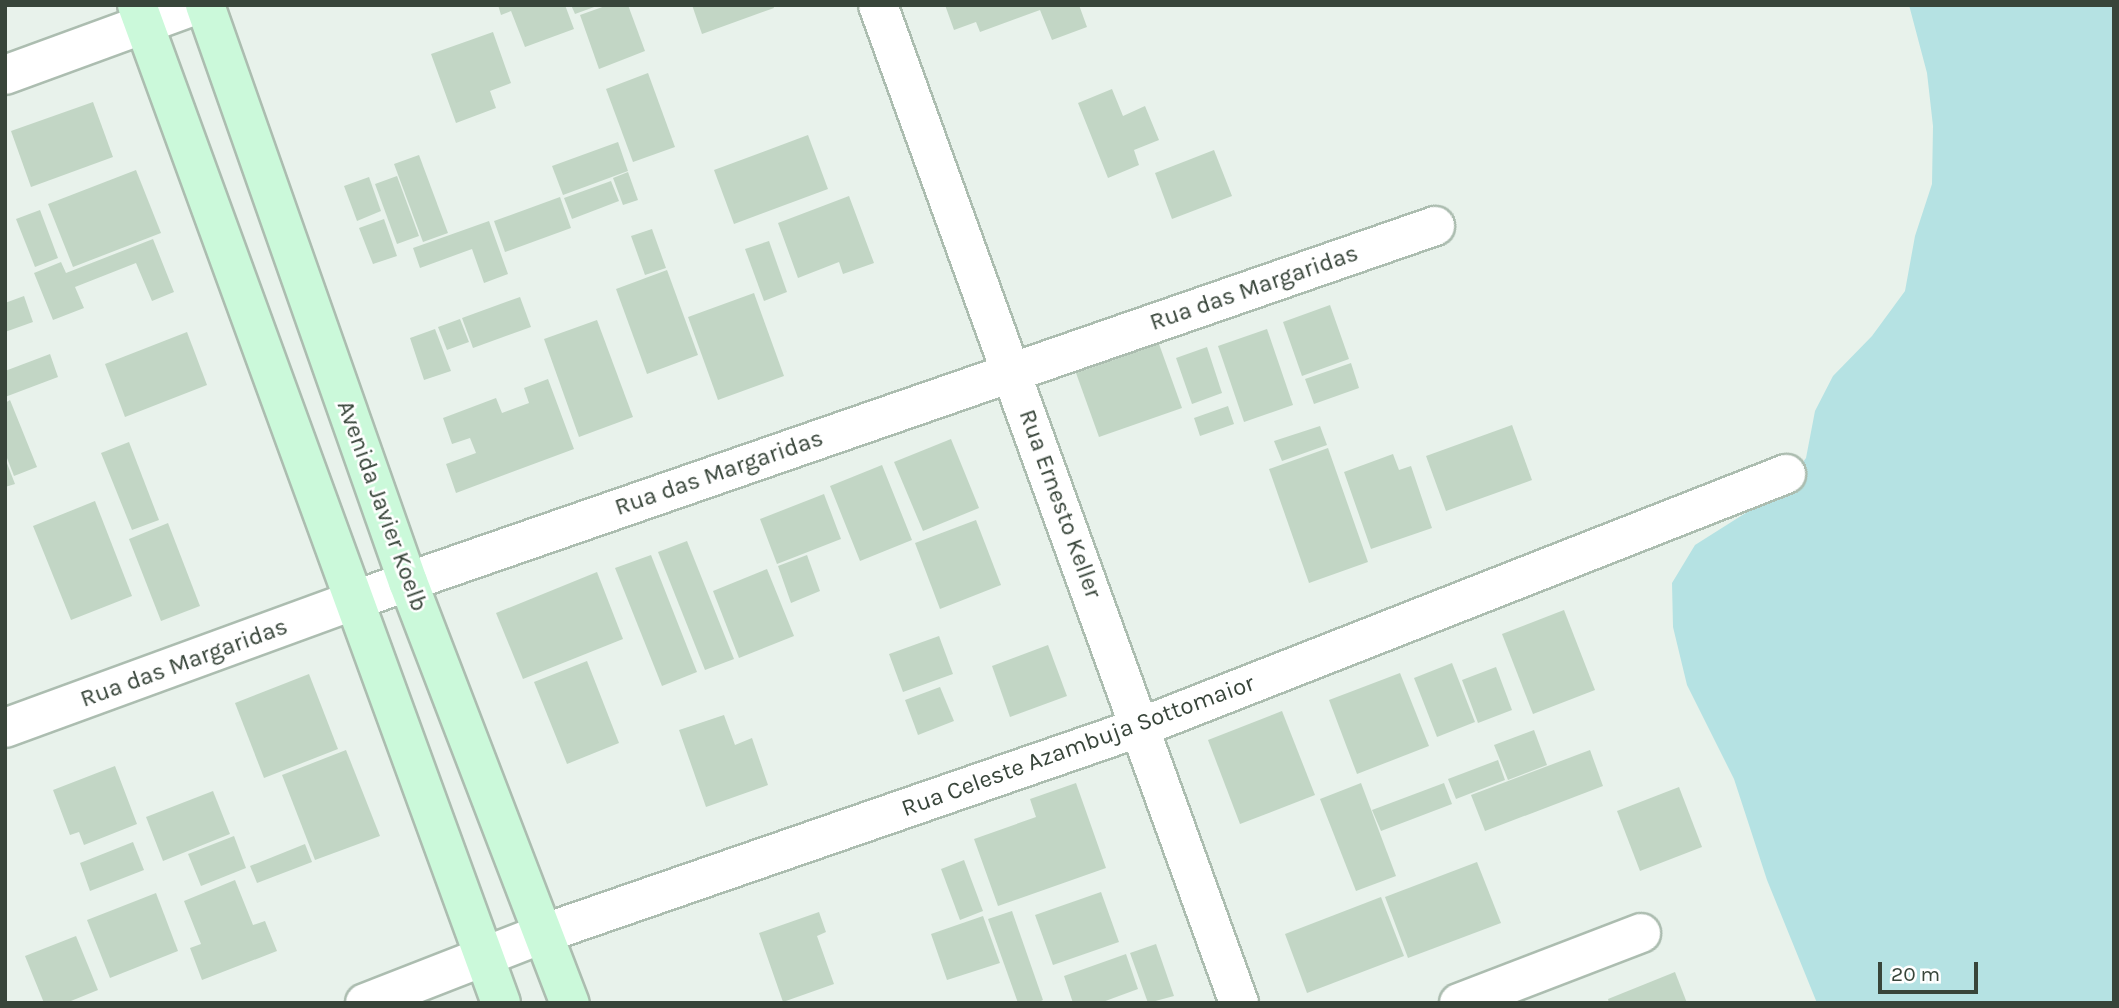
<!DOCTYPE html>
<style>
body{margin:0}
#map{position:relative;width:2119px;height:1008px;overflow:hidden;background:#e8f2eb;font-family:Karla,sans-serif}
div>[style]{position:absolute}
.green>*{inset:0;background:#b5e2e3}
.building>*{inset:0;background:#c2d6c5}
.roads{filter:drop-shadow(2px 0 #acbdb0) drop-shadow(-2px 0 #acbdb0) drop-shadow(0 2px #acbdb0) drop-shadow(0 -2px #acbdb0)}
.street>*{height:38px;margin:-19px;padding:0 19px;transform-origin:19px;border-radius:19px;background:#fff}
.secondary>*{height:38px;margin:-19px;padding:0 19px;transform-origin:19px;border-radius:19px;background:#cbf9da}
span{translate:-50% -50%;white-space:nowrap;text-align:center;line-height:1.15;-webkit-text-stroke:5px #fff;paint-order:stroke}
.street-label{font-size:24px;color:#38453a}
.frame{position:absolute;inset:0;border:7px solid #38453a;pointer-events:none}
.scale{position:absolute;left:1878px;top:962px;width:100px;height:32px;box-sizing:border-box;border:4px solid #38453a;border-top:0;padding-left:9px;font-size:21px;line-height:24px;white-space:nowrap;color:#38453a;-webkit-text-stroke:5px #fff;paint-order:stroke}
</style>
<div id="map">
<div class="green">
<div style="clip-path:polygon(1909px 5px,2114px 5px,2114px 1003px,1817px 1003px,1767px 880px,1734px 779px,1687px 685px,1673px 627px,1672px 583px,1695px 545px,1782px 490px,1806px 458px,1815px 411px,1833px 376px,1872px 336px,1905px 291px,1915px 236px,1932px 184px,1933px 126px,1927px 73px)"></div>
</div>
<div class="building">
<div style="clip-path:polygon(498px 5px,565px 5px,574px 29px,525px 47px,511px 11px,501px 15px)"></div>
<div style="clip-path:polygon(571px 5px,597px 5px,597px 6px,575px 14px)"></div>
<div style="clip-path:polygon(608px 5px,628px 5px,645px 51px,599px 69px,580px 15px)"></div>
<div style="clip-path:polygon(692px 5px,773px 5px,774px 8px,702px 34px)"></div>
<div style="clip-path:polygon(945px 5px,1079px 5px,1087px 27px,1052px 40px,1040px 10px,980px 32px,976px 22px,954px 30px)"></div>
<div style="clip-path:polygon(493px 32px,511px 83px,490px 91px,496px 108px,456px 123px,431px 54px)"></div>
<div style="clip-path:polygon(648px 73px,675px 147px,633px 162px,606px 89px)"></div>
<div style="clip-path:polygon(1112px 89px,1123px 116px,1145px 106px,1159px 140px,1134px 150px,1139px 165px,1108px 178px,1078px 103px)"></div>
<div style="clip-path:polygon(93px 102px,113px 157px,31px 187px,11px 131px)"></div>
<div style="clip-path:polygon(808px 135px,828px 189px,734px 224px,714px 170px)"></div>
<div style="clip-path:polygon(618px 142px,628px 171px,563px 195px,552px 166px)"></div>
<div style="clip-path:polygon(1214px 150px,1232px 196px,1172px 219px,1155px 173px)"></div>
<div style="clip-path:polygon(419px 155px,448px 233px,423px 242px,394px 164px)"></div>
<div style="clip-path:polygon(136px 170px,161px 233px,73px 267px,48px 204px)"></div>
<div style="clip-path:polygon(628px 172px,638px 200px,623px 205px,613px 178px)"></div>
<div style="clip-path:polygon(397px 176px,419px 236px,397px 244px,375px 184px)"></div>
<div style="clip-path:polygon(369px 177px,381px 211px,357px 221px,344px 186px)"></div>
<div style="clip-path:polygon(611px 181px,619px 201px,572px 219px,564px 198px)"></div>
<div style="clip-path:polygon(849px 196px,874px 263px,843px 274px,839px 262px,798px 278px,778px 223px)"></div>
<div style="clip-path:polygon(560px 197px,571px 228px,505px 252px,494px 221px)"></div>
<div style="clip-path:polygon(40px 210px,58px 258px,35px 267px,16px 219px)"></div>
<div style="clip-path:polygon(384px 219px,397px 256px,373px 264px,359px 228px)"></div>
<div style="clip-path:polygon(489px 221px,508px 274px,484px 283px,472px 249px,420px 268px,413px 248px)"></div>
<div style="clip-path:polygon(652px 229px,666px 268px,645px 275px,631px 236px)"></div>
<div style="clip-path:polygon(153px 239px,174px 292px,152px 301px,136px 263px,75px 287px,84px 308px,53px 320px,34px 273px,61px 262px,66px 273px)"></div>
<div style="clip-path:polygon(769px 241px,787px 292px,764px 301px,745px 249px)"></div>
<div style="clip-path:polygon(667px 270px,698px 355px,647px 374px,616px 289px)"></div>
<div style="clip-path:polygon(754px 293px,784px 376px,718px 400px,688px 317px)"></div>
<div style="clip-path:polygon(24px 296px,33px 322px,5px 332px,5px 303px)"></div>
<div style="clip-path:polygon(520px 297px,531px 327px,473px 348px,462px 318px)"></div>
<div style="clip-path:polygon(1330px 305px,1349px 359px,1302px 376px,1283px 322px)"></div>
<div style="clip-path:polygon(460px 319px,469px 342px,447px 350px,438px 327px)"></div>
<div style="clip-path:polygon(597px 320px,633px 417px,579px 437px,544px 339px)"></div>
<div style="clip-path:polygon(435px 329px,451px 371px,424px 380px,410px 338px)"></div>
<div style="clip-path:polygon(1267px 329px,1293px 405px,1244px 422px,1218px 346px)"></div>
<div style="clip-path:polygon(187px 332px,207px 385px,125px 417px,105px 364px)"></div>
<div style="clip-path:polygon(1159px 344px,1182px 408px,1099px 437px,1076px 373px)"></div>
<div style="clip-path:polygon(1207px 347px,1222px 393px,1192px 404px,1176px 358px)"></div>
<div style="clip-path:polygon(50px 354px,58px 377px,5px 397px,5px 371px)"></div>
<div style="clip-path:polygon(1351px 363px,1359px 388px,1314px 404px,1305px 379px)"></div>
<div style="clip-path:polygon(548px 379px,574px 449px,456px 493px,446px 464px,476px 453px,470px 438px,452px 444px,443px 418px,496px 398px,502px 413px,529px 403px,524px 388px)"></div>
<div style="clip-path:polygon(10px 400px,37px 467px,14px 476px,5px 453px,5px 403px)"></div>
<div style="clip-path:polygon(1228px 406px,1234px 424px,1200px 436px,1194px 418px)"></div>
<div style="clip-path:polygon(1512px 425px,1532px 480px,1446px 511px,1426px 456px)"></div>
<div style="clip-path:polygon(1320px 426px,1327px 445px,1282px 461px,1274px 441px)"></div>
<div style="clip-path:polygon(951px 439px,979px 508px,923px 531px,894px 462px)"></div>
<div style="clip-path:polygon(129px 442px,159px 520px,132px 530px,101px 453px)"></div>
<div style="clip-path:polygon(1328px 448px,1368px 562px,1309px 583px,1269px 469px)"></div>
<div style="clip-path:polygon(1393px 454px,1399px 470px,1411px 466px,1432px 528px,1371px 549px,1344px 472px)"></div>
<div style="clip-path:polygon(5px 458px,15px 484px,5px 487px)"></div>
<div style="clip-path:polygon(882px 465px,912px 540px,860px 561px,830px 486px)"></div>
<div style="clip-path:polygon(824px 494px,841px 539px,777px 564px,760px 519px)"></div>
<div style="clip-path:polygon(95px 501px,132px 596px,71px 620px,33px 526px)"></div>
<div style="clip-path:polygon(976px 520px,1001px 585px,940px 609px,915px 543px)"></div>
<div style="clip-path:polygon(168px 523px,200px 606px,161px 621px,129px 539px)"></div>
<div style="clip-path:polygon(687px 541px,734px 659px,705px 670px,658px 552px)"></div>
<div style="clip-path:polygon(651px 555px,697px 672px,662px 686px,615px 568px)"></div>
<div style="clip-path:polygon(807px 555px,820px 591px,791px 603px,778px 566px)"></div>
<div style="clip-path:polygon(767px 569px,794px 636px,739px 658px,713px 591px)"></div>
<div style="clip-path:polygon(597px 572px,623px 639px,523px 679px,496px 613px)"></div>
<div style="clip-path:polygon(1564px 610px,1595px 690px,1533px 714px,1502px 634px)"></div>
<div style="clip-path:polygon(939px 636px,953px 674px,903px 692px,889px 654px)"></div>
<div style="clip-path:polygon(1048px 645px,1067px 696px,1010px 717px,992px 666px)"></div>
<div style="clip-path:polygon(587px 661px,619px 743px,567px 764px,534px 682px)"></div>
<div style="clip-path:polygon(1452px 663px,1475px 722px,1437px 737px,1414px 678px)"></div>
<div style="clip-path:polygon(1496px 667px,1512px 710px,1478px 723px,1462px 680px)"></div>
<div style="clip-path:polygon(1400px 673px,1429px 746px,1357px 774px,1329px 700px)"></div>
<div style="clip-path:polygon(309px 674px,338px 749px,264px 778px,235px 703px)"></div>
<div style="clip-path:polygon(940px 687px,954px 721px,918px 735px,905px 700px)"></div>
<div style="clip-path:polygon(1282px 711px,1315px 795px,1240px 824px,1208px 740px)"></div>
<div style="clip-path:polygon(724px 715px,735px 745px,752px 738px,768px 785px,706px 807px,679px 730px)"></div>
<div style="clip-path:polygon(1534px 730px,1547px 765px,1508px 780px,1494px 745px)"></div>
<div style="clip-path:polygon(346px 750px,380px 836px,315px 860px,282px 775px)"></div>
<div style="clip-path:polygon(1590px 750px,1603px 786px,1485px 831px,1471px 795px)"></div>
<div style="clip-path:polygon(1498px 760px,1505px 780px,1456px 799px,1448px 779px)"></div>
<div style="clip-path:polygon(115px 766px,137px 824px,84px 845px,79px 832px,70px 835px,53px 790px)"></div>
<div style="clip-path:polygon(1076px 783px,1106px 868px,998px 906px,974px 839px,1036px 817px,1030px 799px)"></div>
<div style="clip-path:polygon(1361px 783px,1396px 876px,1356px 891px,1320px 799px)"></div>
<div style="clip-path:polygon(1444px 783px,1452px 804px,1381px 831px,1372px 810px)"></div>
<div style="clip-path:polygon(1679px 787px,1702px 847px,1640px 871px,1617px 811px)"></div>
<div style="clip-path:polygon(213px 791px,230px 834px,163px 861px,146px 817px)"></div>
<div style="clip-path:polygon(234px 836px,246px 868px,201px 886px,188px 854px)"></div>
<div style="clip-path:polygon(133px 842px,144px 870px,90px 891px,80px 863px)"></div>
<div style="clip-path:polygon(305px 844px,312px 862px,257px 883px,250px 866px)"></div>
<div style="clip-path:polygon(964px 860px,983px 911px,960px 920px,941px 869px)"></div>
<div style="clip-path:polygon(1477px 862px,1501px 923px,1408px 958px,1385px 897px)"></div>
<div style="clip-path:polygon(235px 880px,253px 925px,265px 921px,277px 951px,202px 980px,190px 948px,201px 944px,184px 901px)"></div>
<div style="clip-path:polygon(1101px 892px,1119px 942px,1053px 965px,1035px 915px)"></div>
<div style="clip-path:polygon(156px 893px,178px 951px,110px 978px,87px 920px)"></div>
<div style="clip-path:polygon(1381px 897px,1404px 956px,1307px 993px,1285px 934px)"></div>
<div style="clip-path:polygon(1012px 911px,1043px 1000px,1037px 1003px,1018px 1003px,988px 919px)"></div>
<div style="clip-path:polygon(819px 912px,826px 932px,817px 936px,834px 984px,783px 1002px,759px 933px)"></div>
<div style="clip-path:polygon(983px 916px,1000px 963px,947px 980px,931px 934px)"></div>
<div style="clip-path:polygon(76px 936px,98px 990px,66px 1003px,44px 1003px,25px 956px)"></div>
<div style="clip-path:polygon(1156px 944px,1174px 996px,1148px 1003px,1130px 953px)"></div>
<div style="clip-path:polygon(1126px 954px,1138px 989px,1100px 1003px,1073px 1003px,1064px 976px)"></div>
<div style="clip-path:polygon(1675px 972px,1687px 1003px,1609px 1003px,1608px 999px)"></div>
</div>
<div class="roads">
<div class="street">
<div style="left:878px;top:5px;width:1061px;rotate:70.11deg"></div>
<div style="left:5px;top:75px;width:203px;rotate:-20.1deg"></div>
<div style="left:5px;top:728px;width:373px;rotate:-20.1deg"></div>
<div style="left:355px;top:600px;width:1143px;rotate:-19.1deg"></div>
<div style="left:365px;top:1003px;width:193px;rotate:-21.3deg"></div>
<div style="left:545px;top:933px;width:631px;rotate:-19.07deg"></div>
<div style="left:1141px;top:727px;width:693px;rotate:-21.42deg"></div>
<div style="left:1459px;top:1003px;width:195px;rotate:-21deg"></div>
</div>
<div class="secondary">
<div style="left:137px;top:5px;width:1062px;rotate:69.96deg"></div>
<div style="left:205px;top:5px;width:612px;rotate:70.62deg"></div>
<div style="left:408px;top:582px;width:451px;rotate:69deg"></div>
</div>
</div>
<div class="street-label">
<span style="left:1254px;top:288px;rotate:-19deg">Rua das Margaridas</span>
<span style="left:719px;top:473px;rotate:-19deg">Rua das Margaridas</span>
<span style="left:1060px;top:504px;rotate:70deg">Rua Ernesto Keller</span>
<span style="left:382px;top:506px;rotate:70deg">Avenida Javier Koelb</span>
<span style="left:184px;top:663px;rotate:-20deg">Rua das Margaridas</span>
<span style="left:1078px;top:746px;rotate:-20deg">Rua Celeste Azambuja Sottomaior</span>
</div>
<div class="frame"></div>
<div class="scale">20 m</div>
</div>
